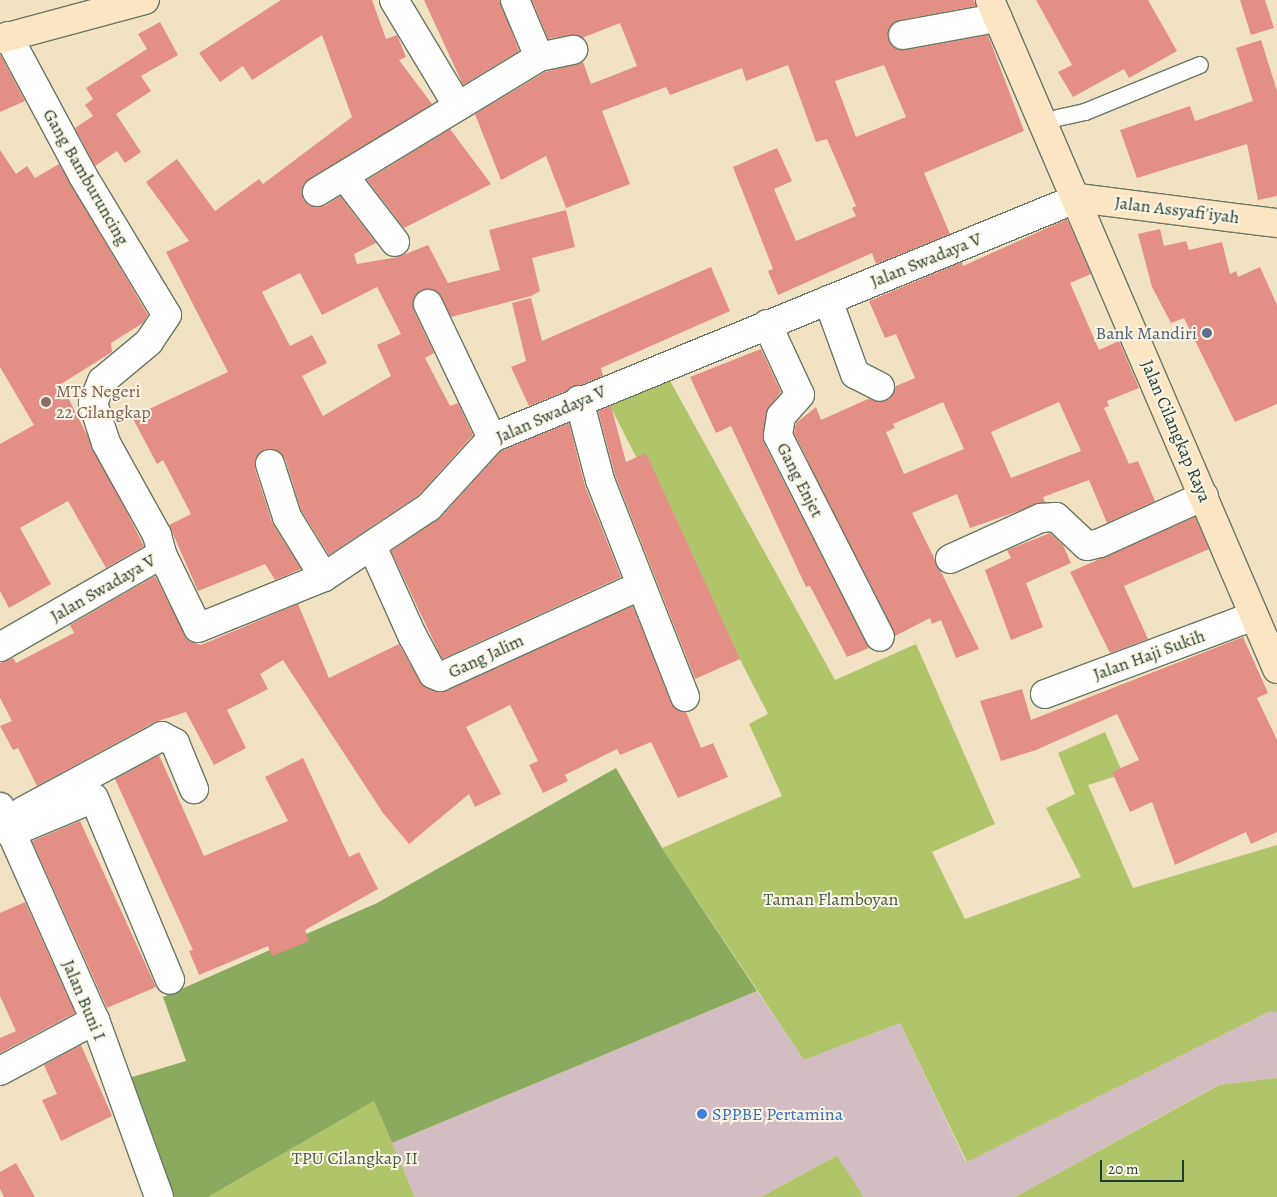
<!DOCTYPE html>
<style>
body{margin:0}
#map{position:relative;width:1277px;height:1197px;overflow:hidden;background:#f1e2c3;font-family:Alegreya,serif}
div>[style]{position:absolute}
.industrial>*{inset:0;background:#d2bec2}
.green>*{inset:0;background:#b0c56a}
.forest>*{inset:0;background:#8caa5e}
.building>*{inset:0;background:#e48f85}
.roads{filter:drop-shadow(1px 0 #687766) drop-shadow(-1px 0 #687766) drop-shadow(0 1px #687766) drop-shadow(0 -1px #687766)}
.lane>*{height:16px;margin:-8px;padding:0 8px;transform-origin:8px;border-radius:8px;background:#fff}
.street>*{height:28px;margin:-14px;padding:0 14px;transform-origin:14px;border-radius:14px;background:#fff}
.secondary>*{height:28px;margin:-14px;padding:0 14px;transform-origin:14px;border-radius:14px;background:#fbe6c4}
.dots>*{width:14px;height:14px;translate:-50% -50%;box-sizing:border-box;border:2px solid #fcf5e5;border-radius:50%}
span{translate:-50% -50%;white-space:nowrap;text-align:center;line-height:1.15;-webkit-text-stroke:4px #fcf5e5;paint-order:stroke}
.street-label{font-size:18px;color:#1f3d34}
.service-label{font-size:18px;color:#4e5e75}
.right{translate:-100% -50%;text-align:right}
.education-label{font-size:18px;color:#785e54}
.left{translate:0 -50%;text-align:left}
.park-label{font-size:18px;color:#435f42}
.shop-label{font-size:18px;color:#366cbe}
.scale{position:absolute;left:1100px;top:1160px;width:84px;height:22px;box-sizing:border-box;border:2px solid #1f3d34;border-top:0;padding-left:6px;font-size:15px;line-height:18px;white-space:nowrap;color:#1f3d34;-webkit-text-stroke:4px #fcf5e5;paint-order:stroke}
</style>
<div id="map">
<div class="industrial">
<div style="clip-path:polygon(757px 991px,804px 1060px,900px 1023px,966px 1162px,1268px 1012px,1277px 1012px,1277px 1078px,1218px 1085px,1015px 1197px,864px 1197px,836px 1156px,761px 1197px,415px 1197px,392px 1143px)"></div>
</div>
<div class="green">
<div style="clip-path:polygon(668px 377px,835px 680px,916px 644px,995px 824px,932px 852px,965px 919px,1081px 877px,1046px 808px,1075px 794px,1058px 753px,1105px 732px,1123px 774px,1088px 785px,1133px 888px,1277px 845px,1277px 1012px,1268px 1012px,967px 1162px,900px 1023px,804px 1060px,662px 848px,782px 796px,749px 724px,768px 714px,609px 404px)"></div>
<div style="clip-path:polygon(1277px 1078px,1277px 1197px,1015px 1197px,1219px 1085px)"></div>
<div style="clip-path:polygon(374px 1101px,415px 1197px,208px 1197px)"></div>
<div style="clip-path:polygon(837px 1156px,864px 1197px,761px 1197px,836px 1156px)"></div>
</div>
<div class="forest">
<div style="clip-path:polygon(616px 768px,662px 848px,757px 991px,392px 1143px,374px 1101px,208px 1197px,164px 1197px,122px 1080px,186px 1061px,163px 997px,377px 903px)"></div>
</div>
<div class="building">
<div style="clip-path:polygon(evenodd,281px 0,372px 0,386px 39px,397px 35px,406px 57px,399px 60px,432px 104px,303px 185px,303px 200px,310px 206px,325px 206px,340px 196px,376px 243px,354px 254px,357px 264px,398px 257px,428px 245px,448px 283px,500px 270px,489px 230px,566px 210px,575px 247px,532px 258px,540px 291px,531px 296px,451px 317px,436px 291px,422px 290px,415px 296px,414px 311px,434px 353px,425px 358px,450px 406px,458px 403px,473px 435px,419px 495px,329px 555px,301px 510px,285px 459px,274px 449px,265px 449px,255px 460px,255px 469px,272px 522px,301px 569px,275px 580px,265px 564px,198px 591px,169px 525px,191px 514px,163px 460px,157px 464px,132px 417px,228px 372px,166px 252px,189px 241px,146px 182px,177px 159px,215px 211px,259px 179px,263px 184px,352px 117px,322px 35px,252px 80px,243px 66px,220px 82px,199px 53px,281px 0,300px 273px,322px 315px,377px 287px,401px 334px,377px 345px,391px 376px,323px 416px,302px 376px,327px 363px,312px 335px,290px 346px,262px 292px,300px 273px)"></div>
<div style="clip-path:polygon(424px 0,500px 0,519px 51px,463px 85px)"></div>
<div style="clip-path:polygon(evenodd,532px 0,974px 0,976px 6px,900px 20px,889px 29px,888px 38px,897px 49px,905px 50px,988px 35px,1024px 131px,924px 173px,950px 234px,876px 264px,872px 253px,778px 295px,768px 271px,773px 269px,733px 167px,777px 148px,792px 181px,774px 189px,796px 241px,856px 216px,852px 208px,856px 206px,827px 139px,816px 142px,788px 65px,746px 81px,742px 68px,670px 95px,666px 87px,602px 111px,630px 184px,566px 208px,546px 156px,501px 180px,475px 114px,545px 72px,583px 62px,591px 84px,637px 66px,620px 23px,582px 38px,570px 35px,548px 39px,532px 0,884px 65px,906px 117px,856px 137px,835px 81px,884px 65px)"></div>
<div style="clip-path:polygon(1036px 0,1148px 0,1177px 51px,1129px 78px,1124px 69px,1073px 97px,1058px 72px,1072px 65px)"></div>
<div style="clip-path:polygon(1240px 0,1265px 0,1274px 28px,1251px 35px)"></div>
<div style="clip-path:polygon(160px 22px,178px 55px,141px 76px,151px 91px,116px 114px,141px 152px,125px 163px,117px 151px,95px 166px,75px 128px,93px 116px,85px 105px,93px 99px,86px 88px,147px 49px,138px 34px)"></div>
<div style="clip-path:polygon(1261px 40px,1277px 91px,1277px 196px,1258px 200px,1247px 144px,1137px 178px,1120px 130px,1190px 106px,1195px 121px,1253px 101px,1236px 48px)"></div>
<div style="clip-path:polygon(0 54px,25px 101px,0 112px)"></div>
<div style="clip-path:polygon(450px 129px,491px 184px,404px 228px,367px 180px)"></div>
<div style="clip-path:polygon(0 150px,16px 174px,27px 166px,35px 178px,59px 164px,148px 315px,143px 323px,111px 343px,112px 352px,61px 384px,144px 546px,106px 568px,68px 501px,20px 528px,51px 584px,9px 608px,0 591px,0 444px,34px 425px,0 367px)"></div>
<div style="clip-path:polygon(evenodd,1067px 219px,1091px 274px,1070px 283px,1099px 350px,1119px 341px,1139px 388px,1107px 401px,1109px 406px,1104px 408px,1129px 464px,1138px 461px,1155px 501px,1107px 523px,1089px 480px,1043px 497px,1045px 502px,970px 528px,957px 494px,912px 513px,979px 649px,956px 658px,941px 620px,932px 624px,930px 618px,895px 636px,794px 433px,796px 423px,816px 407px,821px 420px,868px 399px,888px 400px,896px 386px,915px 378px,896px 334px,885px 338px,869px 301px,962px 262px,963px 266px,1067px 219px,943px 402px,964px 449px,904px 474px,886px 432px,895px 428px,893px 424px,943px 402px,1067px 219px,1059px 402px,1081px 451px,1011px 478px,991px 432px,1059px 402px)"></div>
<div style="clip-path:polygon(1160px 229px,1164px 246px,1186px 241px,1189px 250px,1222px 242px,1230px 274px,1236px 271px,1238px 277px,1260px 267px,1277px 305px,1277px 404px,1235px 422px,1184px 318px,1171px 323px,1152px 287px,1138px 234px)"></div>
<div style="clip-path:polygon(711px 267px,730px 311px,601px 368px,603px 376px,529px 406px,511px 367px,526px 361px,512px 303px,531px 298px,542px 341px)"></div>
<div style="clip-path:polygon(761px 349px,781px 392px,766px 413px,764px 443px,869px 648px,847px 657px,810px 586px,806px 587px,731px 426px,716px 433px,690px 377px)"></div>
<div style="clip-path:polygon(611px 406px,626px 462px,646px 453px,740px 659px,695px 679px,615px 475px,598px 411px)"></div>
<div style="clip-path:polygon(569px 423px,585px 486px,621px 577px,442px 659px,391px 551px,440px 518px,501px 451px)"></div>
<div style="clip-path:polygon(1195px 517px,1209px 549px,1124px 586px,1148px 639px,1110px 653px,1070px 572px)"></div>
<div style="clip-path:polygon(1050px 533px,1063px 545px,1071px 563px,1026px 583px,1043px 627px,1011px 640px,985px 570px,1011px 558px,1007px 550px)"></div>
<div style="clip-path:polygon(155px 576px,189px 641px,201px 645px,298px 604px,329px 678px,399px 644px,420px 682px,440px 693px,633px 606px,671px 703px,686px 712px,701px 748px,713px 743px,728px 777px,678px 798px,651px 742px,620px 755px,617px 749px,565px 775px,568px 781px,543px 793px,529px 765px,538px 761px,510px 705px,466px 727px,501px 794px,475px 807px,469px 794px,409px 844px,383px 813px,283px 660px,260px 674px,268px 689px,227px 710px,246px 748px,214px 765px,186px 712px,155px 722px,37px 786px,18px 748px,13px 750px,0 726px,12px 721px,0 698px,0 663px,13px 658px,16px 663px,74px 633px,70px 625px)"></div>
<div style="clip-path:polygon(1243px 637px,1268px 693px,1257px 698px,1277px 740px,1277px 832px,1251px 844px,1246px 832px,1175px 865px,1152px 802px,1130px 812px,1112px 772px,1139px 760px,1117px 714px,1036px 750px,1001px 761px,980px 701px,1022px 689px,1031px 720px)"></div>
<div style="clip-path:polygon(159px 755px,204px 856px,288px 821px,265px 777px,303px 758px,349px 857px,359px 852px,378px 889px,305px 930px,309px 941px,272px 956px,268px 946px,199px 975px,189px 951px,193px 950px,115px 779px)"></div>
<div style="clip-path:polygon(80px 821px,156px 987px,107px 1008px,32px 841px)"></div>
<div style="clip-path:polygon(25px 902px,75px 1013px,0 1053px,0 1038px,16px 1031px,0 996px,0 913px)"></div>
<div style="clip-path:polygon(81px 1045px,112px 1116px,61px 1141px,42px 1100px,57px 1094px,44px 1065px)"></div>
<div style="clip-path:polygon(16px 1163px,35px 1197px,4px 1197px,0 1189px,0 1172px)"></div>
</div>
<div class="roads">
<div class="lane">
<div style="left:1044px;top:121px;width:42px;rotate:-12.4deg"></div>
<div style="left:1085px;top:112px;width:124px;rotate:-22.2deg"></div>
</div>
<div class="street">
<div style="left:394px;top:0;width:122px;rotate:59deg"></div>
<div style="left:515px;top:0;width:62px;rotate:67.2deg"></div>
<div style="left:903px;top:35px;width:96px;rotate:-10.3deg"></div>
<div style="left:8px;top:36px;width:159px;rotate:61.8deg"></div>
<div style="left:83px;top:176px;width:162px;rotate:58.9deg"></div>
<div style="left:167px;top:315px;width:32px;rotate:124deg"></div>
<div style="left:149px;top:342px;width:61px;rotate:140.3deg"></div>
<div style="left:102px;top:381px;width:24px;rotate:112deg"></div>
<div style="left:93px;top:403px;width:42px;rotate:72deg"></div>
<div style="left:106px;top:443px;width:105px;rotate:61deg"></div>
<div style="left:157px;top:535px;width:20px;rotate:75deg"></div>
<div style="left:345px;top:177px;width:82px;rotate:52.4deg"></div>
<div style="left:317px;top:192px;width:260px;rotate:-31.3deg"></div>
<div style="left:539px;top:57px;width:35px;rotate:-12deg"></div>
<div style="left:828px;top:300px;width:79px;rotate:70deg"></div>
<div style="left:855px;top:374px;width:28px;rotate:27deg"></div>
<div style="left:428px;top:304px;width:148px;rotate:64.5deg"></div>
<div style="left:767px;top:324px;width:78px;rotate:65.1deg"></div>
<div style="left:800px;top:395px;width:28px;rotate:132deg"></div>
<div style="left:781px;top:416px;width:20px;rotate:99deg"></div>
<div style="left:778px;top:436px;width:225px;rotate:63.1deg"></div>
<div style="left:579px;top:400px;width:83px;rotate:75.3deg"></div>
<div style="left:600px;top:480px;width:233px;rotate:68.6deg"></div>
<div style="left:270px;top:464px;width:56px;rotate:72.2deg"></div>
<div style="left:287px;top:517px;width:70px;rotate:58.3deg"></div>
<div style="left:372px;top:546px;width:98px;rotate:65.8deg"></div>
<div style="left:412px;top:635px;width:44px;rotate:61.7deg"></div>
<div style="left:433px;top:674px;width:8px;rotate:23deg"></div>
<div style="left:440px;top:677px;width:220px;rotate:-24.5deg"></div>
<div style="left:950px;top:559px;width:100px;rotate:-24.3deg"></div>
<div style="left:1041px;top:518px;width:15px;rotate:-4deg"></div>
<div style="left:1056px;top:517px;width:42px;rotate:43.1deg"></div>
<div style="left:1087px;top:546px;width:13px;rotate:-13deg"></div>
<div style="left:1100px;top:543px;width:114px;rotate:-24.3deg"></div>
<div style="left:0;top:647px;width:187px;rotate:-29.9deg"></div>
<div style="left:162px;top:554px;width:82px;rotate:64.1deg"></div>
<div style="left:198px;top:628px;width:136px;rotate:-22deg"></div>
<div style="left:324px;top:577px;width:126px;rotate:-33.7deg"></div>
<div style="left:429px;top:507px;width:93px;rotate:-47.6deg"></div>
<div style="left:492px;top:438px;width:633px;rotate:-22.27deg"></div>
<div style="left:1045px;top:694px;width:223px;rotate:-20.5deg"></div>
<div style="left:0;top:807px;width:233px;rotate:66deg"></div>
<div style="left:95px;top:1020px;width:188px;rotate:70.1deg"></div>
<div style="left:23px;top:811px;width:158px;rotate:-28.3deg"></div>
<div style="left:162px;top:736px;width:15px;rotate:28deg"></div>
<div style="left:175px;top:743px;width:50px;rotate:67.6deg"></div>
<div style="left:10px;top:833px;width:91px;rotate:-22.6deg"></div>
<div style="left:94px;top:798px;width:197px;rotate:67.3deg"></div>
<div style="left:0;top:1071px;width:108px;rotate:-28.2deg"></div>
</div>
<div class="secondary">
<div style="left:990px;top:0;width:728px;rotate:66.78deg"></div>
<div style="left:0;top:39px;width:150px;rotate:-15.1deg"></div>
<div style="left:1078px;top:198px;width:201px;rotate:7.2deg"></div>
</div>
</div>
<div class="dots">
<div style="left:1207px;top:333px;background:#5c6f8a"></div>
<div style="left:46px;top:402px;background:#8d6e63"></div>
<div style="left:702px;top:1114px;background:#3f7fe0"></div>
</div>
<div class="street-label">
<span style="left:86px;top:177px;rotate:60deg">Gang Bamburuncing</span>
<span style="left:1177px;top:210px;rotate:7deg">Jalan Assyafi'iyah</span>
<span style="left:926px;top:260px;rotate:-22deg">Jalan Swadaya V</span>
<span style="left:551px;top:414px;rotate:-24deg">Jalan Swadaya V</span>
<span style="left:1176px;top:431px;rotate:67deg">Jalan Cilangkap Raya</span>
<span style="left:800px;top:480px;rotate:63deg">Gang Enjet</span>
<span style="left:103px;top:588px;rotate:-30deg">Jalan Swadaya V</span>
<span style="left:1149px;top:655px;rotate:-20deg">Jalan Haji Sukih</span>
<span style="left:486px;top:656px;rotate:-25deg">Gang Jalim</span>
<span style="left:84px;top:1000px;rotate:67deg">Jalan Buni I</span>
</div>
<div class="service-label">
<span class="right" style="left:1197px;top:333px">Bank Mandiri</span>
</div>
<div class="education-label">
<span class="left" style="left:56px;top:402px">MTs Negeri<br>22 Cilangkap</span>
</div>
<div class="park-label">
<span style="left:831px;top:899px">Taman Flamboyan</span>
<span style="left:355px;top:1158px">TPU Cilangkap II</span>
</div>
<div class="shop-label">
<span class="left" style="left:712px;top:1114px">SPPBE Pertamina</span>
</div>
<div class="scale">20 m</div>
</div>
